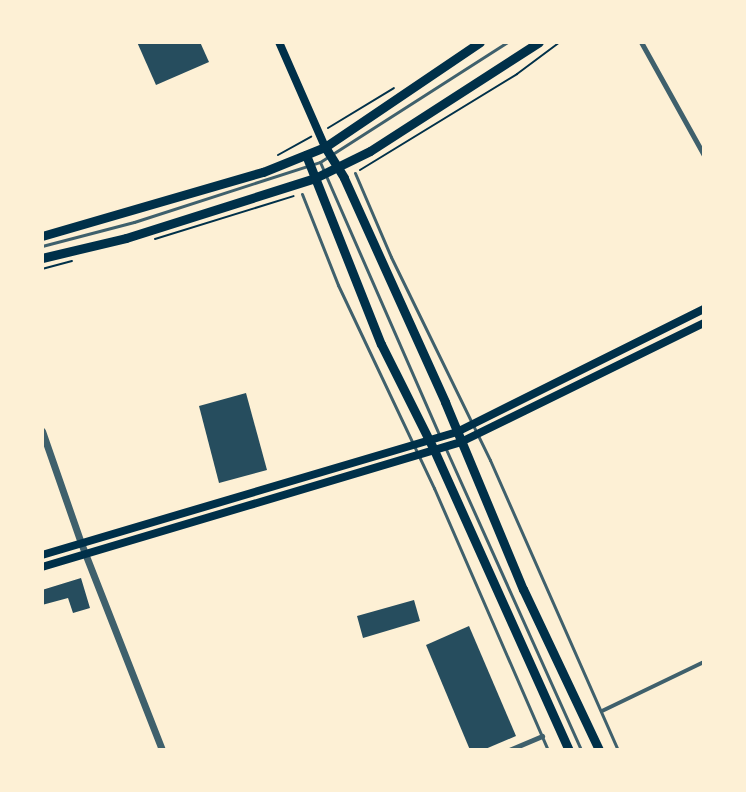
<!DOCTYPE html>
<style>
body{margin:0}
#map{position:relative;width:746px;height:792px;overflow:hidden;background:#fdf0d5;font-family:Signika,sans-serif}
div>[style]{position:absolute}
.building>*{inset:0;background:#264d5e}
.path>*{height:2px;margin:-1px;padding:0 1px;transform-origin:1px;border-radius:1px;background:#003049}
.service>*{height:3px;margin:-1.5px;padding:0 1.5px;transform-origin:1.5px;border-radius:1.5px;background:#3f606c}
.pedestrian>*{height:4px;margin:-2px;padding:0 2px;transform-origin:2px;border-radius:2px;background:#3f606c}
.minor>*{height:5px;margin:-2.5px;padding:0 2.5px;transform-origin:2.5px;border-radius:2.5px;background:#3f606c}
.tertiary>*{height:7px;margin:-3.5px;padding:0 3.5px;transform-origin:3.5px;border-radius:3.5px;background:#3f606c}
.secondary>*{height:8px;margin:-4px;padding:0 4px;transform-origin:4px;border-radius:4px;background:#003049}
.primary>*{height:9px;margin:-4.5px;padding:0 4.5px;transform-origin:4.5px;border-radius:4.5px;background:#003049}
.trunk>*{height:9px;margin:-4.5px;padding:0 4.5px;transform-origin:4.5px;border-radius:4.5px;background:#003049}
span{translate:-50% -50%;white-space:nowrap;text-align:center;line-height:1.15;-webkit-text-stroke:8px #fdf0d5;paint-order:stroke}
.frame{position:absolute;inset:0;border:44px solid #fdf0d5;pointer-events:none}
</style>
<div id="map">
<div class="building">
<div style="clip-path:polygon(137px 42px,200px 42px,209px 62px,156px 85px)"></div>
<div style="clip-path:polygon(246px 393px,267px 470px,219px 483px,199px 406px)"></div>
<div style="clip-path:polygon(81px 578px,90px 608px,73px 613px,68px 598px,42px 605px,42px 590px)"></div>
<div style="clip-path:polygon(414px 600px,420px 621px,363px 638px,357px 616px)"></div>
<div style="clip-path:polygon(469px 626px,516px 736px,483px 750px,470px 750px,426px 645px)"></div>
</div>
<div class="path">
<div style="left:328px;top:128px;width:77px;rotate:-31.2deg"></div>
<div style="left:278px;top:155px;width:38px;rotate:-29deg"></div>
<div style="left:360px;top:170px;width:184px;rotate:-31.4deg"></div>
<div style="left:517px;top:74px;width:54px;rotate:-36.7deg"></div>
<div style="left:155px;top:239px;width:145px;rotate:-17.2deg"></div>
<div style="left:42px;top:269px;width:31px;rotate:-15deg"></div>
</div>
<div class="service">
<div style="left:320px;top:162px;width:300px;rotate:66.4deg"></div>
<div style="left:355px;top:173px;width:91px;rotate:66.8deg"></div>
<div style="left:391px;top:257px;width:226px;rotate:64deg"></div>
<div style="left:490px;top:460px;width:317px;rotate:66.2deg"></div>
<div style="left:302px;top:194px;width:98px;rotate:68.4deg"></div>
<div style="left:338px;top:285px;width:225px;rotate:64.7deg"></div>
<div style="left:434px;top:488px;width:286px;rotate:66.5deg"></div>
<div style="left:42px;top:246px;width:95px;rotate:-14.6deg"></div>
<div style="left:134px;top:222px;width:195px;rotate:-17.9deg"></div>
<div style="left:320px;top:162px;width:223px;rotate:-32.6deg"></div>
<div style="left:445px;top:447px;width:332px;rotate:65.8deg"></div>
</div>
<div class="pedestrian">
<div style="left:602px;top:711px;width:113px;rotate:-25.7deg"></div>
</div>
<div class="minor">
<div style="left:641px;top:42px;width:129px;rotate:60.9deg"></div>
<div style="left:509px;top:750px;width:36px;rotate:-23deg"></div>
</div>
<div class="tertiary">
<div style="left:42px;top:431px;width:119px;rotate:70.8deg"></div>
<div style="left:81px;top:543px;width:222px;rotate:68.6deg"></div>
</div>
<div class="secondary">
<div style="left:279px;top:42px;width:115px;rotate:66.3deg"></div>
<div style="left:42px;top:555px;width:433px;rotate:-16.5deg"></div>
<div style="left:457px;top:432px;width:276px;rotate:-26.5deg"></div>
<div style="left:42px;top:567px;width:437px;rotate:-16.6deg"></div>
<div style="left:461px;top:442px;width:271px;rotate:-26.1deg"></div>
</div>
<div class="primary">
<div style="left:325px;top:147px;width:36px;rotate:58deg"></div>
<div style="left:344px;top:178px;width:246px;rotate:65.7deg"></div>
<div style="left:445px;top:402px;width:203px;rotate:67.4deg"></div>
<div style="left:523px;top:589px;width:178px;rotate:64.7deg"></div>
<div style="left:306px;top:155px;width:203px;rotate:68.4deg"></div>
<div style="left:381px;top:344px;width:119px;rotate:63.4deg"></div>
<div style="left:434px;top:450px;width:329px;rotate:65.8deg"></div>
</div>
<div class="trunk">
<div style="left:42px;top:236px;width:230px;rotate:-16.2deg"></div>
<div style="left:263px;top:172px;width:67px;rotate:-22deg"></div>
<div style="left:325px;top:147px;width:187px;rotate:-34.1deg"></div>
<div style="left:42px;top:258px;width:86px;rotate:-13.4deg"></div>
<div style="left:126px;top:238px;width:198px;rotate:-17.6deg"></div>
<div style="left:315px;top:178px;width:61px;rotate:-26.1deg"></div>
<div style="left:370px;top:151px;width:201px;rotate:-32.8deg"></div>
</div>
<div class="frame"></div>
</div>
